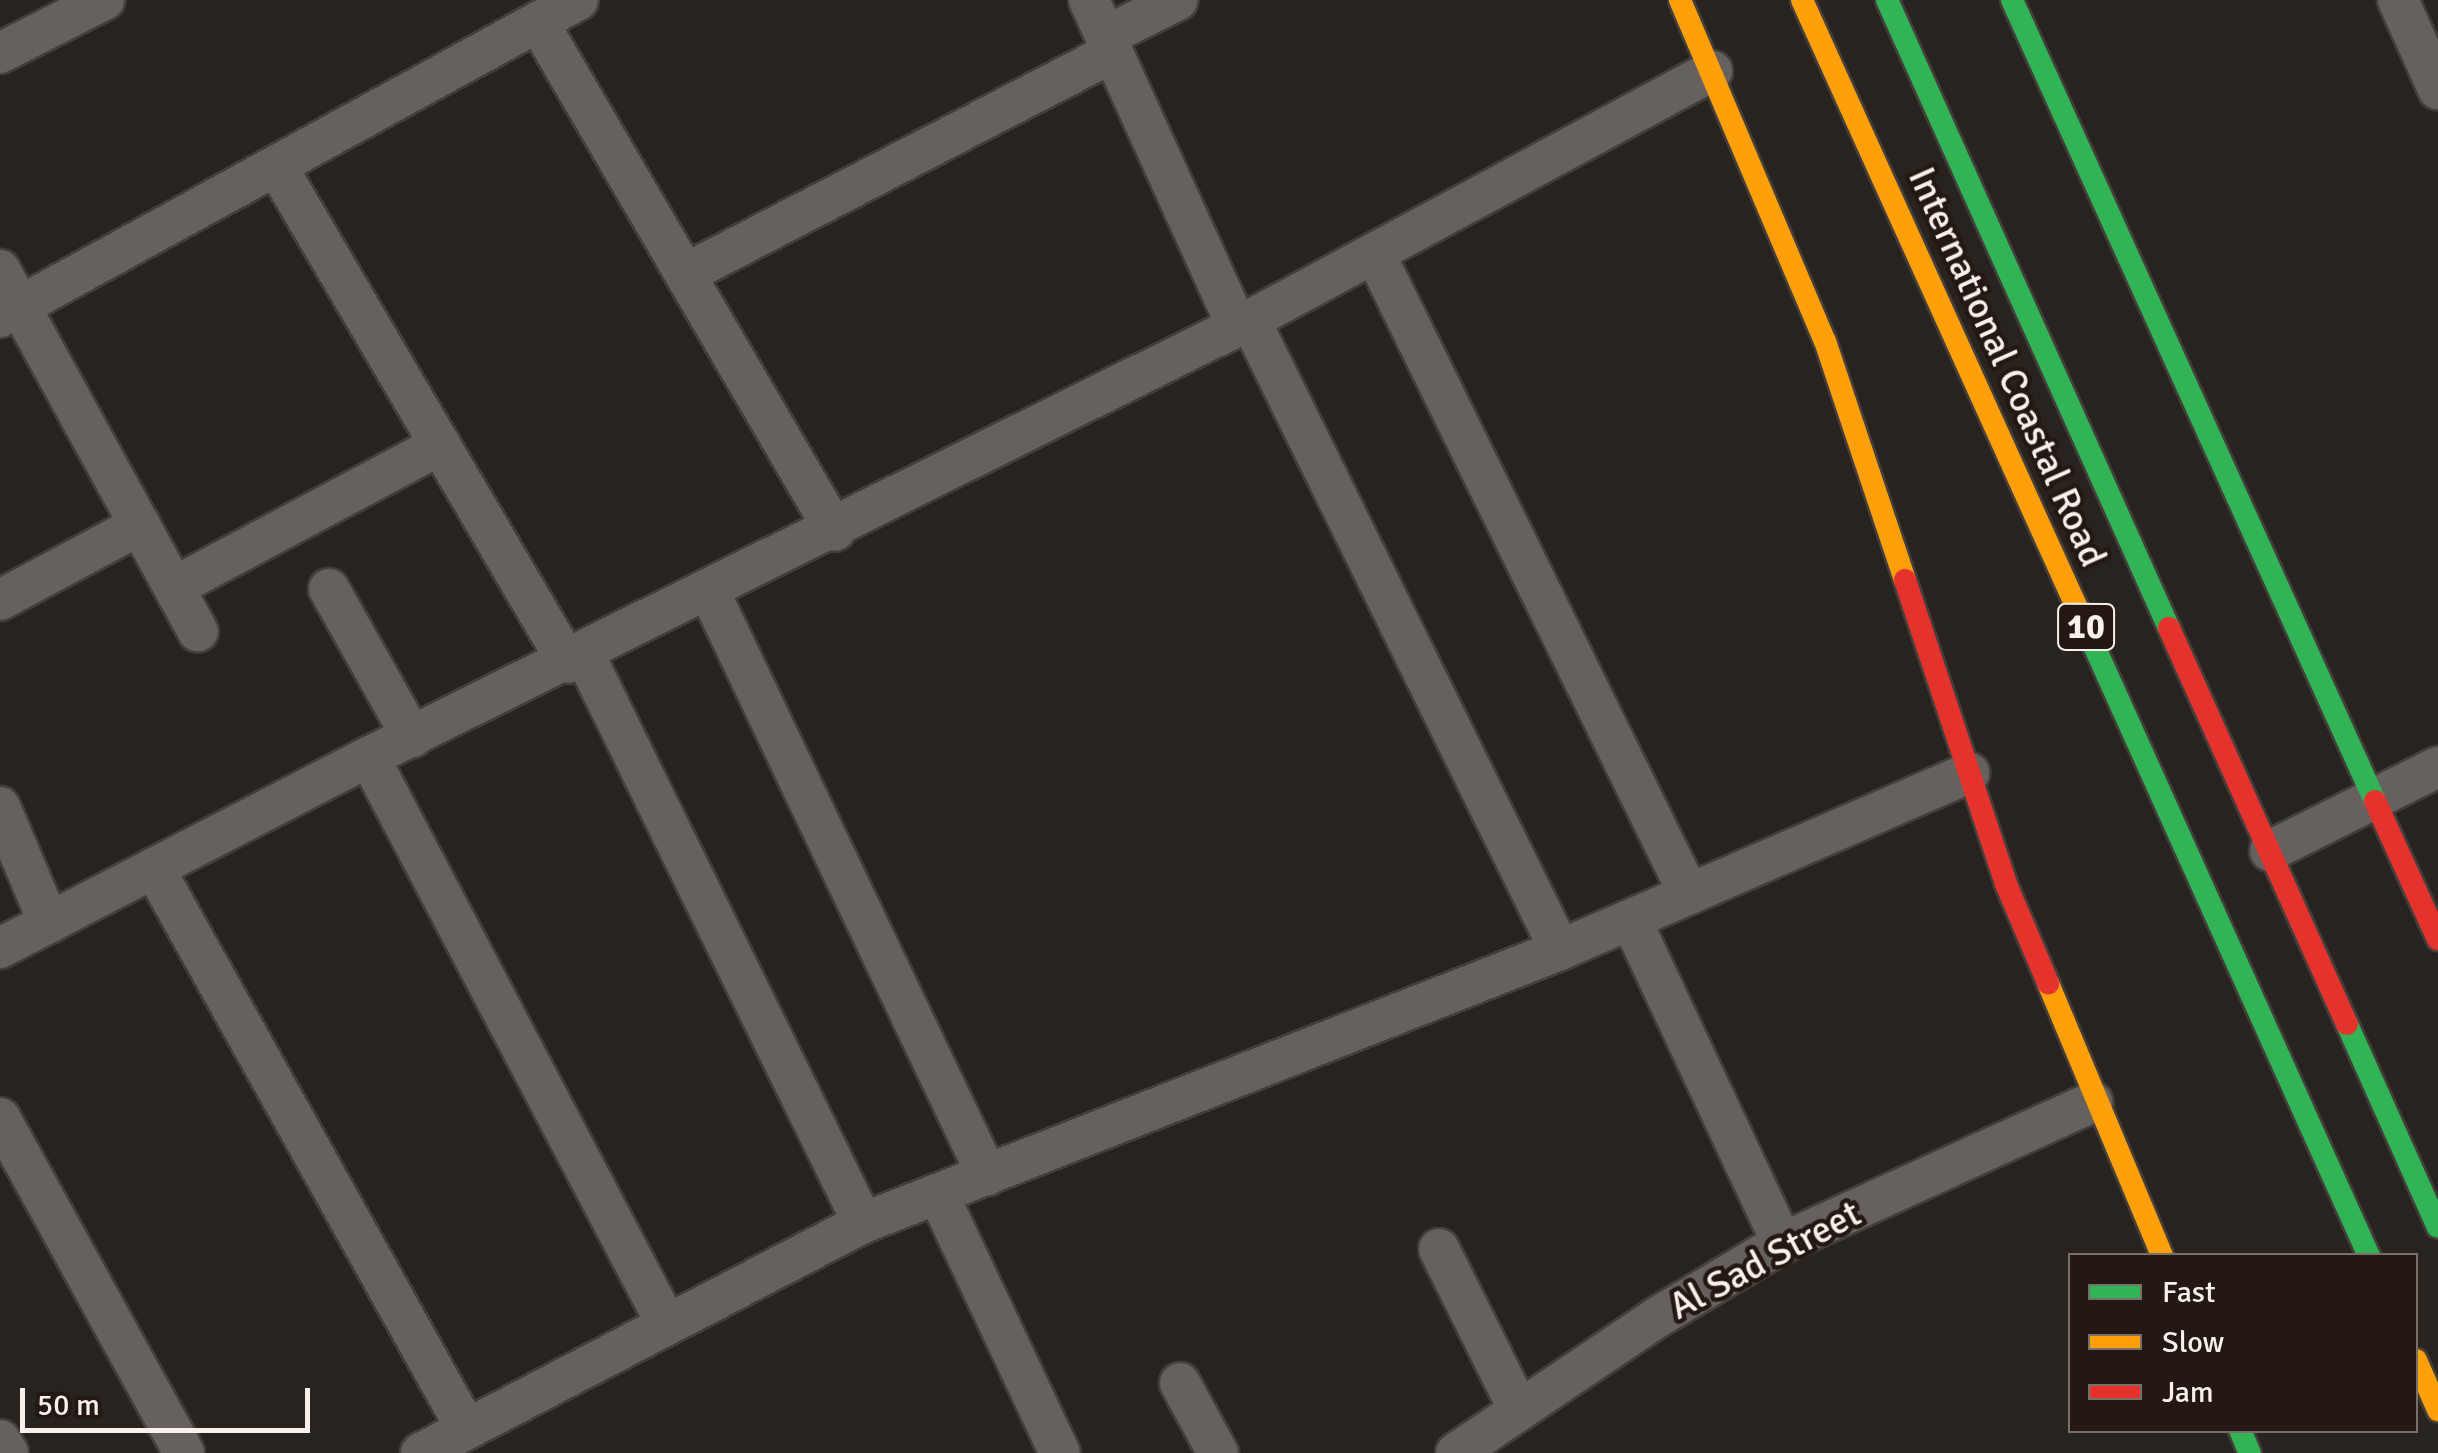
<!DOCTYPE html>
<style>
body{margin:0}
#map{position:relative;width:2438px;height:1453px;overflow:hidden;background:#29231f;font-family:Signika,sans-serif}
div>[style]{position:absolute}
.roads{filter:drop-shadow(2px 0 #433e3b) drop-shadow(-2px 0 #433e3b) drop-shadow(0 2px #433e3b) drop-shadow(0 -2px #433e3b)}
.street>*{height:40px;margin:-20px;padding:0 20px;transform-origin:20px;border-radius:20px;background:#66615e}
.fast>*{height:22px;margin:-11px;padding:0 11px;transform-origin:11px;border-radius:11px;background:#30b455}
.slow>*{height:22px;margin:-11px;padding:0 11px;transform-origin:11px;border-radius:11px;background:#ff9f0a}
.jam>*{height:22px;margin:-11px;padding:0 11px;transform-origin:11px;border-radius:11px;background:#e5322d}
span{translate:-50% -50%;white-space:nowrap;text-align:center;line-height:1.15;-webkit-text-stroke:9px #241912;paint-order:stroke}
.shield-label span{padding:2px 8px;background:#241912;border:2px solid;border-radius:8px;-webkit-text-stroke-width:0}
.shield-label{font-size:35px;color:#f8f0eb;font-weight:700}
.street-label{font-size:38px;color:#f8f0eb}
.legend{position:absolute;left:2068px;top:1253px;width:350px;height:180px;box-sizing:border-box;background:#241912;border:2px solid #796f69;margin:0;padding:12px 18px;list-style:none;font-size:30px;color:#f8f0eb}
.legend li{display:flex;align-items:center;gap:20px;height:50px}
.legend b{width:50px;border:2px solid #796f69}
.scale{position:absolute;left:20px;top:1388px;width:290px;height:45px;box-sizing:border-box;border:5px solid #f8f0eb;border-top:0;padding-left:12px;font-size:30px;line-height:35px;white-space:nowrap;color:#f8f0eb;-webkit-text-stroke:8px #241912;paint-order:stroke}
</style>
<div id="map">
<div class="roads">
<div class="street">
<div style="left:1089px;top:0;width:358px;rotate:65.6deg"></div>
<div style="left:2398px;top:0;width:98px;rotate:65.8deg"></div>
<div style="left:538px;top:22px;width:589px;rotate:59.74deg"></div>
<div style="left:1106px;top:36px;width:80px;rotate:-26.6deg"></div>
<div style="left:0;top:53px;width:117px;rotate:-27deg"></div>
<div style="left:277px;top:167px;width:575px;rotate:59.6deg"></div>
<div style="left:1375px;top:254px;width:713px;rotate:63.87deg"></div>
<div style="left:0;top:270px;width:412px;rotate:61.3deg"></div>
<div style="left:685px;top:274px;width:482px;rotate:-27.4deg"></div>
<div style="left:0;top:317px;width:659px;rotate:-28.74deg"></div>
<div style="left:1250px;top:320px;width:702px;rotate:63.8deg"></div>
<div style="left:174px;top:587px;width:302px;rotate:-28.1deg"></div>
<div style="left:329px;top:589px;width:170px;rotate:60.7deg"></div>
<div style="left:710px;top:593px;width:645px;rotate:64.55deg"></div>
<div style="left:0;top:600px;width:159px;rotate:-28.2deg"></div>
<div style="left:584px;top:654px;width:634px;rotate:63.88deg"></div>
<div style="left:369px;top:757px;width:637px;rotate:62.31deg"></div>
<div style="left:0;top:807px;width:126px;rotate:67.1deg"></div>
<div style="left:2270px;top:851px;width:188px;rotate:-26.6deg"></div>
<div style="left:154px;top:868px;width:641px;rotate:60.88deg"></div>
<div style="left:1631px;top:920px;width:357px;rotate:64.9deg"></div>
<div style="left:0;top:948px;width:416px;rotate:-27.4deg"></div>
<div style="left:369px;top:757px;width:983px;rotate:-26.38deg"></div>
<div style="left:1250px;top:320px;width:525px;rotate:-28.32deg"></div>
<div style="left:0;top:1118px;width:382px;rotate:61.2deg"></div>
<div style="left:938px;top:1194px;width:286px;rotate:64.8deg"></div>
<div style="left:1439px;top:1249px;width:180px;rotate:63.6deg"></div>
<div style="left:1180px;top:1383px;width:80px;rotate:61.5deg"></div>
<div style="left:0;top:1440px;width:15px;rotate:58deg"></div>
<div style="left:421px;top:1453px;width:498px;rotate:-27.5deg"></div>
<div style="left:863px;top:1223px;width:749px;rotate:-21.39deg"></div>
<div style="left:1560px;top:950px;width:446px;rotate:-23.4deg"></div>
<div style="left:1456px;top:1453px;width:241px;rotate:-34deg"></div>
<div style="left:1656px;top:1318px;width:147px;rotate:-30.8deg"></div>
<div style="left:1782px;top:1243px;width:341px;rotate:-24.4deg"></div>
</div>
<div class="fast">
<div style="left:1887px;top:0;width:688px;rotate:65.82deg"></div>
<div style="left:2012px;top:0;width:879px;rotate:65.62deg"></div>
<div style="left:2082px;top:619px;width:699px;rotate:65.75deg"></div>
<div style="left:2347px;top:1024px;width:222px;rotate:65.9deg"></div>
<div style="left:2240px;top:1430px;width:25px;rotate:67deg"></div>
</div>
<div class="slow">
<div style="left:1680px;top:0;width:371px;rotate:67deg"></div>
<div style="left:1825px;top:341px;width:252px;rotate:71.5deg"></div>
<div style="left:1802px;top:0;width:679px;rotate:65.66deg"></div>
<div style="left:2048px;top:983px;width:296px;rotate:67.3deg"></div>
<div style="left:2416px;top:1360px;width:55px;rotate:66.3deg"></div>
</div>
<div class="jam">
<div style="left:1905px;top:580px;width:320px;rotate:71.6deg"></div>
<div style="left:2006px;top:884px;width:108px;rotate:67deg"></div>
<div style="left:2169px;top:628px;width:434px;rotate:65.8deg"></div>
<div style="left:2375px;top:801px;width:152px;rotate:65.5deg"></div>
</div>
</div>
<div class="shield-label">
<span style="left:2086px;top:627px">10</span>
</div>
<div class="street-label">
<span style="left:2007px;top:367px;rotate:66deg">International Coastal Road</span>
<span style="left:1765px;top:1260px;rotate:-28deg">Al Sad Street</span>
</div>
<ul class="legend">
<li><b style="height:12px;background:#30b455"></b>Fast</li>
<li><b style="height:12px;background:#ff9f0a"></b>Slow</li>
<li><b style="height:12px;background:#e5322d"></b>Jam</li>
</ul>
<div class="scale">50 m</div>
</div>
